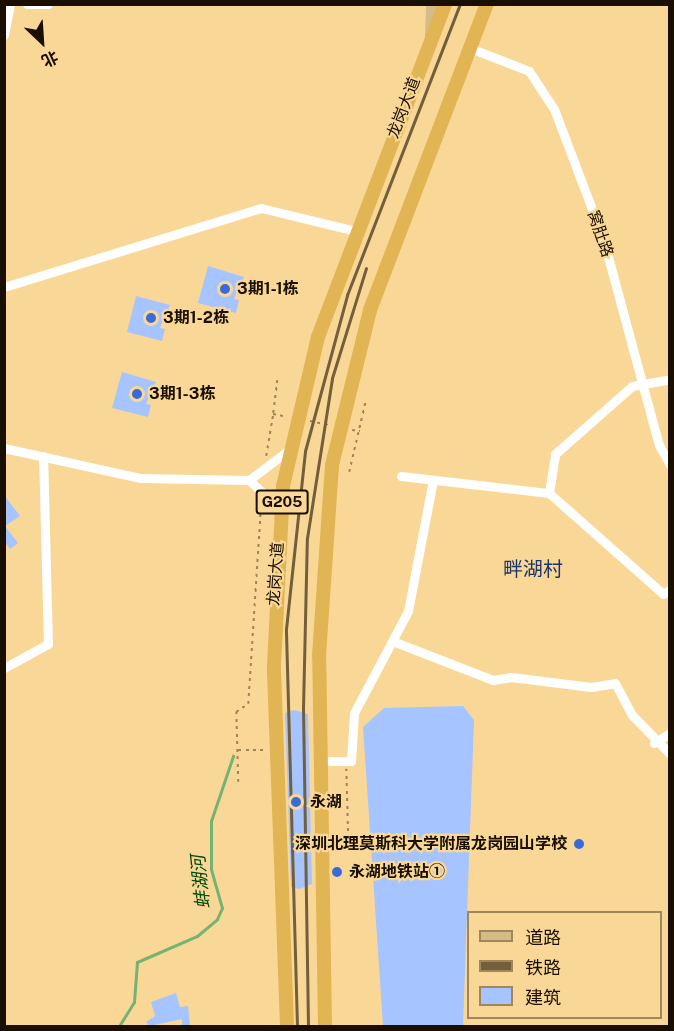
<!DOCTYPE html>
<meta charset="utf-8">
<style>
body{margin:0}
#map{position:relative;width:674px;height:1031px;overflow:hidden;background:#f9d897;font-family:"Public Sans","Noto Sans SC",sans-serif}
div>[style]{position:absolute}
.stream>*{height:3px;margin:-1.5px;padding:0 1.5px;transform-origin:1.5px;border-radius:1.5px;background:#76b373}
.building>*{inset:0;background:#a6c4ff}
.path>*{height:1.5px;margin-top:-0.75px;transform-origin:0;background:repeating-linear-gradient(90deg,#9d8459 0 3px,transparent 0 7.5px)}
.minor>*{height:9px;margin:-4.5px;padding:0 4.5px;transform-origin:4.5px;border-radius:4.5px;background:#fff}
.major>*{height:12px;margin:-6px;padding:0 6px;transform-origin:6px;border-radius:6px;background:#d5bb86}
.highway>*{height:14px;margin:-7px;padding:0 7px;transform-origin:7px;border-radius:7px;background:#e1b454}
.rail>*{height:3px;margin:-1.5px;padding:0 1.5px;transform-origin:1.5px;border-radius:1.5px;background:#735f3c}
.dots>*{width:16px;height:16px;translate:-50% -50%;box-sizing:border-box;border:3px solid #f9d897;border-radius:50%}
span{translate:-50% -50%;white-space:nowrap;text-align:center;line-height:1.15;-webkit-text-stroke:4.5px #f9d897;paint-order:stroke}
.shield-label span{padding:2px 4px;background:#f9d897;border:2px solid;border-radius:4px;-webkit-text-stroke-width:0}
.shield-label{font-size:15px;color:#1a0e00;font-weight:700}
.street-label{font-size:16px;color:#1a0e00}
.poi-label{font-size:16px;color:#1a0e00;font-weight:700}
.left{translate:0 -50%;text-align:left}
.right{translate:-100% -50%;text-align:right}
.water-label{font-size:18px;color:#024807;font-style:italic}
.quarter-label{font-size:20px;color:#1c356c}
.frame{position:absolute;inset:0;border:6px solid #1a0e00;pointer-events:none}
.legend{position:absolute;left:467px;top:911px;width:195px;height:108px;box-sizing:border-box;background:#f9d897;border:2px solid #a0875b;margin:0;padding:8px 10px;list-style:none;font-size:18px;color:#1a0e00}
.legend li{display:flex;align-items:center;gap:12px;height:30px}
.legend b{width:30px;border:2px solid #a0875b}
.north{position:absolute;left:12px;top:12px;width:60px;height:60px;-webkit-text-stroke:4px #f9d897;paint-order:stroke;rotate:155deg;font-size:16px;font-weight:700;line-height:24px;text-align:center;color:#1a0e00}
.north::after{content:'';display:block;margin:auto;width:21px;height:27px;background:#1a0e00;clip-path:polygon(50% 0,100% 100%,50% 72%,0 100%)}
</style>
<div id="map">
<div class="stream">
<div style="left:119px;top:1026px;width:28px;rotate:-58deg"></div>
<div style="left:134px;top:1002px;width:40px;rotate:-85.7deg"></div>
<div style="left:137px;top:962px;width:65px;rotate:-23.4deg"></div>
<div style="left:197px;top:936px;width:26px;rotate:-40deg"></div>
<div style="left:217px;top:919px;width:12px;rotate:-66deg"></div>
<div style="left:222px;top:908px;width:41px;rotate:-105.8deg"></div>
<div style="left:211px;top:869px;width:48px;rotate:-90deg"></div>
<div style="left:211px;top:821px;width:69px;rotate:-71.3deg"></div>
</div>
<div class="building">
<div style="clip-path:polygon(208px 266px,244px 277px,234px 299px,239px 300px,236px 313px,198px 303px)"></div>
<div style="clip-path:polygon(136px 296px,170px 305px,160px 328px,165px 329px,162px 341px,127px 332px)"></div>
<div style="clip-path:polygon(122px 372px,156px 382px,146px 404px,151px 405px,148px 417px,112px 408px)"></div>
<div style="clip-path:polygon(4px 495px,20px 516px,5px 526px,18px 543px,10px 549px,4px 541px)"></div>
<div style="clip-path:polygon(463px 706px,474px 720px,463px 1026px,383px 1026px,363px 727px,384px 708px)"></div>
<div style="clip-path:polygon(294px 710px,308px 714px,312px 884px,299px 889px,291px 887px,285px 713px)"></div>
<div style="clip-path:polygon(176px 993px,180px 1007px,188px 1006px,190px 1026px,182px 1026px,182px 1019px,150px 1026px,146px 1022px,155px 1016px,151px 1002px)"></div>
</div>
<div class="path">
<div style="left:273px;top:413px;width:33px;rotate:-83deg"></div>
<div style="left:310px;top:421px;width:19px;rotate:12deg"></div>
<div style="left:352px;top:430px;width:8px;rotate:7deg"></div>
<div style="left:266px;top:456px;width:43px;rotate:-80.5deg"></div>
<div style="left:273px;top:414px;width:15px;rotate:11deg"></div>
<div style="left:349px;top:472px;width:71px;rotate:-76.9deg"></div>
<div style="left:238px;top:750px;width:28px"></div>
<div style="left:238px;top:782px;width:70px;rotate:-91.6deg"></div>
<div style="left:236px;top:712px;width:14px;rotate:-34deg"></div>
<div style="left:248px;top:704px;width:199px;rotate:-86.3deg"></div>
<div style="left:333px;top:839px;width:15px"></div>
<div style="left:348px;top:839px;width:70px;rotate:-91.6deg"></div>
<div style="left:348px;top:839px;width:11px;rotate:90deg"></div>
</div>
<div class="minor">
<div style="left:27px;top:4px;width:21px"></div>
<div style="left:4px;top:35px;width:32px;rotate:-79deg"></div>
<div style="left:470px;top:48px;width:63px;rotate:21.3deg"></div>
<div style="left:529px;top:71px;width:45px;rotate:56.7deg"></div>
<div style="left:554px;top:109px;width:138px;rotate:69.2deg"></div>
<div style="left:603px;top:238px;width:214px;rotate:74.9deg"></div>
<div style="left:659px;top:445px;width:23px;rotate:61deg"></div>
<div style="left:4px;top:287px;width:269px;rotate:-17.1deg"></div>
<div style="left:261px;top:208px;width:97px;rotate:13.7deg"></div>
<div style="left:4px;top:448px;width:140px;rotate:12.4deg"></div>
<div style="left:141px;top:478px;width:108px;rotate:1.1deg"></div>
<div style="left:401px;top:476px;width:149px;rotate:6.6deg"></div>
<div style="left:549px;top:493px;width:152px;rotate:41.5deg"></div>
<div style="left:663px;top:594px;width:8px;rotate:-30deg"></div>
<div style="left:549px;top:493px;width:39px;rotate:-81deg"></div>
<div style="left:555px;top:454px;width:103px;rotate:-41.4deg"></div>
<div style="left:632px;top:386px;width:39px;rotate:-10deg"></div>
<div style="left:281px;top:510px;width:44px;rotate:-136.8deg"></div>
<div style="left:249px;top:480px;width:51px;rotate:-37.1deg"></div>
<div style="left:395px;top:642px;width:105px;rotate:21.2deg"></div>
<div style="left:493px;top:680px;width:18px;rotate:-9deg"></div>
<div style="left:511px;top:677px;width:81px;rotate:7.1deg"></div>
<div style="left:591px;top:687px;width:24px;rotate:-9deg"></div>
<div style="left:615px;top:683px;width:36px;rotate:62deg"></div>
<div style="left:632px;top:715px;width:54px;rotate:45.7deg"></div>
<div style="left:4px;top:668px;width:50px;rotate:-28.6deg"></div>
<div style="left:48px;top:644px;width:188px;rotate:-91.5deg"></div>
<div style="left:654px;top:743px;width:19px;rotate:-32deg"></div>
<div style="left:321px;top:761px;width:30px"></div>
<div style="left:351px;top:761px;width:48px;rotate:-86.4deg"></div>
<div style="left:354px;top:713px;width:115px;rotate:-62.1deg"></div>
<div style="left:408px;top:611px;width:133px;rotate:-79.2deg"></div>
</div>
<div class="major">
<div style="left:431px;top:36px;width:32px;rotate:-88deg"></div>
</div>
<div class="highway">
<div style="left:287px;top:1026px;width:360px;rotate:-92.1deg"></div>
<div style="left:274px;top:666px;width:180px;rotate:-87.1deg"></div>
<div style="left:283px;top:486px;width:153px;rotate:-76.8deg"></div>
<div style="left:318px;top:337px;width:356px;rotate:-69.1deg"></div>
<div style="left:325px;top:1026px;width:370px;rotate:-90.9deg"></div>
<div style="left:319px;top:656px;width:191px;rotate:-86.1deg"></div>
<div style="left:332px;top:465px;width:160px;rotate:-76.2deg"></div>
<div style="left:370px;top:310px;width:328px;rotate:-69.1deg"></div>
</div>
<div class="rail">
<div style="left:297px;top:1026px;width:397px;rotate:-91.6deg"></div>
<div style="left:286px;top:629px;width:179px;rotate:-83.9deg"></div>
<div style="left:305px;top:451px;width:162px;rotate:-74.9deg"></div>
<div style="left:347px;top:295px;width:312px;rotate:-68.8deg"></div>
<div style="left:308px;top:1026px;width:317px;rotate:-90.9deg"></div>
<div style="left:303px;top:709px;width:171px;rotate:-88.7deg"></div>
<div style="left:307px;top:538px;width:162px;rotate:-81.1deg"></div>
<div style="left:332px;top:378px;width:115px;rotate:-72.8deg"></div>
</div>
<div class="dots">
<div style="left:225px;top:289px;background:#386ada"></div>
<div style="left:151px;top:318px;background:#386ada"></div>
<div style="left:137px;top:394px;background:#386ada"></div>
<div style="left:296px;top:802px;background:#386ada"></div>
<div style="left:579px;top:844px;background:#386ada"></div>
<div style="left:337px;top:872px;background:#386ada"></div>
</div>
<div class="shield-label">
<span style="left:282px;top:502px">G205</span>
</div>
<div class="street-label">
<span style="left:404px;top:108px;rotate:-69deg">龙岗大道</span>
<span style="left:600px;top:234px;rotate:71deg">窝肚路</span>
<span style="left:276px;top:574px;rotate:-86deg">龙岗大道</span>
</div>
<div class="poi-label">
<span class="left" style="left:237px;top:289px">3期1-1栋</span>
<span class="left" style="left:163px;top:318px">3期1-2栋</span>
<span class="left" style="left:149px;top:394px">3期1-3栋</span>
<span class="left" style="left:310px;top:802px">永湖</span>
<span class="right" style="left:567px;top:844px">深圳北理莫斯科大学附属龙岗园山学校</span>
<span class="left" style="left:349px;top:872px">永湖地铁站①</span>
</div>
<div class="water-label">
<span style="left:201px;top:882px;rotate:-96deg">蚌湖河</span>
</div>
<div class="quarter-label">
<span style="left:533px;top:569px">畔湖村</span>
</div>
<div class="frame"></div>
<ul class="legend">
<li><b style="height:8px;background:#d5bb86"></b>道路</li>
<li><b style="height:8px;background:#735f3c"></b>铁路</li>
<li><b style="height:16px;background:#a6c4ff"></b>建筑</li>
</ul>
<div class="north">北</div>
</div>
